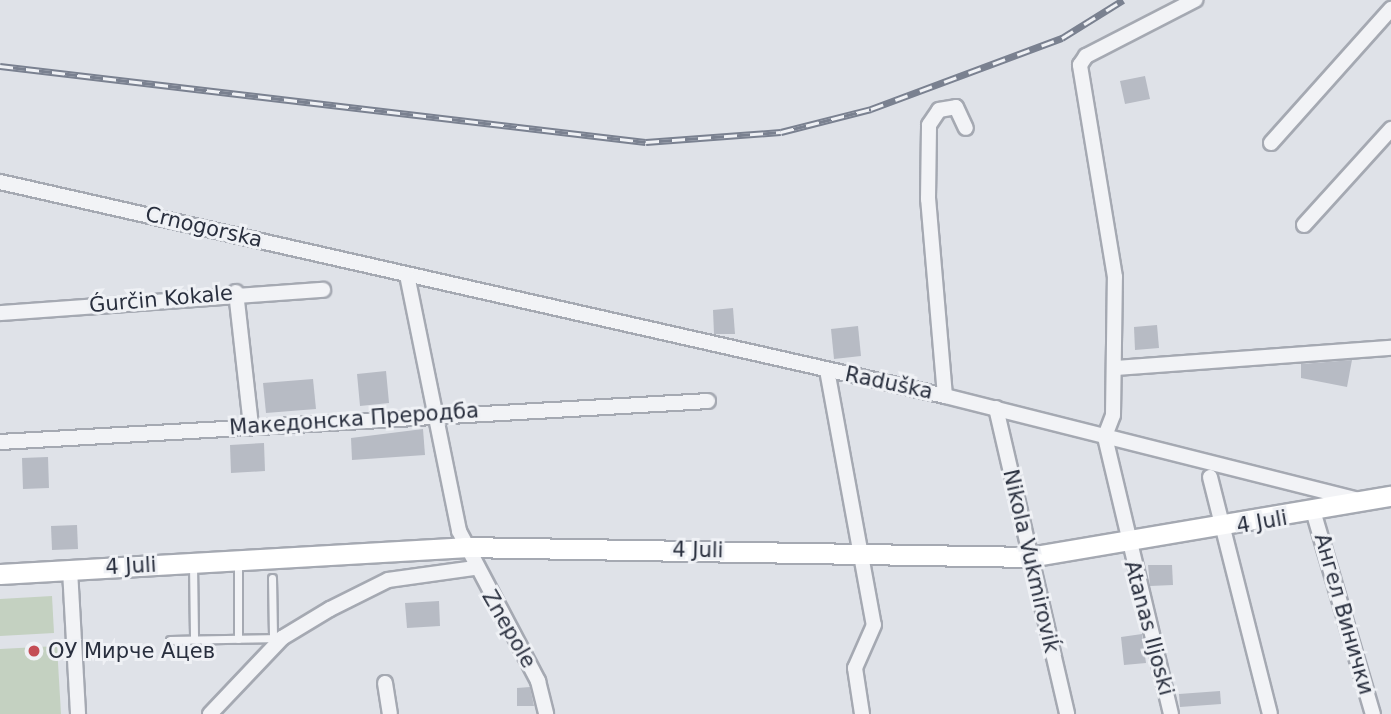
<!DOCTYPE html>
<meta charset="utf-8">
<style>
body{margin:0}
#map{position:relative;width:1391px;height:714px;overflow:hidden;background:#dfe2e8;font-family:"DejaVu Sans",sans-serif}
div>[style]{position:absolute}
.green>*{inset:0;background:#c4d1c1}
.building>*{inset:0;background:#b7bbc4}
.roads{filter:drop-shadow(2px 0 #a5a9b2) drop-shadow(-2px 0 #a5a9b2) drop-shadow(0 2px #a5a9b2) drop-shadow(0 -2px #a5a9b2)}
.lane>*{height:7px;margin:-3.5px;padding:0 3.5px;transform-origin:3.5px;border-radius:3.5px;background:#f2f3f6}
.street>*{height:14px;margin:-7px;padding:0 7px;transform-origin:7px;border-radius:7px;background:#f2f3f6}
.secondary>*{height:19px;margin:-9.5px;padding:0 9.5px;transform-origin:9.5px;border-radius:9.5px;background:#fff}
.rail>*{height:7px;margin-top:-3.5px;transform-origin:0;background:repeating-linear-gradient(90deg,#eff1f5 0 13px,#7a8190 0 26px);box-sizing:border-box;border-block:2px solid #7a8190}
.dots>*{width:19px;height:19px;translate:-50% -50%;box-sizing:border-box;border:4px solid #eff1f5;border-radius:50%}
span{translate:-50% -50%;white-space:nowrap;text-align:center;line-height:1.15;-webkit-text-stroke:6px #eff1f5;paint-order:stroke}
.street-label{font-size:21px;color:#292f3e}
.poi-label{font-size:21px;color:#292f3e}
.left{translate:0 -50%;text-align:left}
</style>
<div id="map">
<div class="green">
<div style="clip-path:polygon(52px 596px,54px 633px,0 636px,0 599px)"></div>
<div style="clip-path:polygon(57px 646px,61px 714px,0 714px,0 649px)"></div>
</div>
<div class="building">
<div style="clip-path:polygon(1145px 76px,1150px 99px,1125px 104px,1120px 81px)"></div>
<div style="clip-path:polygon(733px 308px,735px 334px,714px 334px,713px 310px)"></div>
<div style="clip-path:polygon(1157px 325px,1159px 348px,1135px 350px,1134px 327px)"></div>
<div style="clip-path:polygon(858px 326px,861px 356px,834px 359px,831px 329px)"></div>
<div style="clip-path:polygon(1352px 360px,1347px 387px,1301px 378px,1301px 364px)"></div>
<div style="clip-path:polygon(386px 371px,389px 403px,360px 406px,357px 374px)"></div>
<div style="clip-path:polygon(313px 379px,316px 409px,266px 413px,263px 383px)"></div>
<div style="clip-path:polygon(423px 429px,425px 455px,352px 460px,351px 438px)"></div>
<div style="clip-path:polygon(264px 443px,265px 471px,231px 473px,230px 445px)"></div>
<div style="clip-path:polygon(48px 457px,49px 488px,23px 489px,22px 458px)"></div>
<div style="clip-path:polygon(77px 525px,78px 549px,52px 550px,51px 526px)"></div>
<div style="clip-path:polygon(1148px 565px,1172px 565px,1173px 585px,1150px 586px)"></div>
<div style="clip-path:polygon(439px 601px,440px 626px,407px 628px,405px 603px)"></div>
<div style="clip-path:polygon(1142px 634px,1146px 663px,1124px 665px,1121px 637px)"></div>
<div style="clip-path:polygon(530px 687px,534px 706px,517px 706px,517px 688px)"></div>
<div style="clip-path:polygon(1220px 691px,1221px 704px,1180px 707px,1179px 694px)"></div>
</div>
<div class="roads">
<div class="lane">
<div style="left:238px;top:561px;width:78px;rotate:90deg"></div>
<div style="left:193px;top:564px;width:75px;rotate:89.2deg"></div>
<div style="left:272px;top:578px;width:60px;rotate:89deg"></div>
<div style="left:170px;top:640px;width:111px;rotate:-1deg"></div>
</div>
<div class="street">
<div style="left:1271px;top:143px;width:180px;rotate:-48.2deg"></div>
<div style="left:0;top:182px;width:969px;rotate:12.76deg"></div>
<div style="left:945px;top:396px;width:426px;rotate:14.1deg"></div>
<div style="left:1304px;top:225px;width:130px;rotate:-47.8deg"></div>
<div style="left:407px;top:275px;width:261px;rotate:78.5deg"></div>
<div style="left:459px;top:531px;width:170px;rotate:62.2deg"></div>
<div style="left:538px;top:681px;width:34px;rotate:76deg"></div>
<div style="left:236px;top:292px;width:135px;rotate:83.6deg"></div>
<div style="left:0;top:313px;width:324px;rotate:-4.1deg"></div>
<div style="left:1116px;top:368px;width:276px;rotate:-4.2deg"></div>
<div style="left:827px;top:370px;width:259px;rotate:79.6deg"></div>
<div style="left:874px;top:625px;width:47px;rotate:113.8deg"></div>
<div style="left:855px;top:668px;width:47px;rotate:81.3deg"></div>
<div style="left:945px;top:396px;width:198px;rotate:-94.9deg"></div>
<div style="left:928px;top:199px;width:74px;rotate:-89.2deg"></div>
<div style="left:929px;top:125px;width:18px;rotate:-56deg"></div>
<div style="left:939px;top:110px;width:17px;rotate:-10deg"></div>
<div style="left:956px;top:107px;width:23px;rotate:65deg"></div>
<div style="left:996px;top:408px;width:314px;rotate:76.9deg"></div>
<div style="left:0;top:442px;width:709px;rotate:-3.31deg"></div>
<div style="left:1210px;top:477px;width:244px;rotate:75.8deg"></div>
<div style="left:1314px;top:514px;width:209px;rotate:73.6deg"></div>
<div style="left:70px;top:570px;width:144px;rotate:86.8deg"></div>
<div style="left:385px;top:683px;width:31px;rotate:81deg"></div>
<div style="left:210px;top:714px;width:105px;rotate:-46.5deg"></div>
<div style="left:282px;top:638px;width:56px;rotate:-31.1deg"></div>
<div style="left:330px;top:609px;width:65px;rotate:-26.6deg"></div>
<div style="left:388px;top:580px;width:88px;rotate:-7.9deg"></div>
<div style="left:1171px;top:714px;width:286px;rotate:-103.4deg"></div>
<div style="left:1105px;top:436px;width:22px;rotate:-69deg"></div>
<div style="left:1113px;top:415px;width:138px;rotate:-89.2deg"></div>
<div style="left:1115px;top:277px;width:215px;rotate:-99.4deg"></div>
<div style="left:1080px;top:65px;width:11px;rotate:-56deg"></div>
<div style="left:1086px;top:56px;width:123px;rotate:-27.2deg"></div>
</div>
<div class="secondary">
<div style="left:0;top:574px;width:465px;rotate:-3.3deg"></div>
<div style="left:464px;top:547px;width:565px;rotate:1.01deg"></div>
<div style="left:1029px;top:557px;width:367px;rotate:-9.6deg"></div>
</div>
</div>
<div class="rail">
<div style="left:0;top:66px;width:650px;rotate:6.71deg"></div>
<div style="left:646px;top:142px;width:135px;rotate:-4.2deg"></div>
<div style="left:781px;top:132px;width:93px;rotate:-14.3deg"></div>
<div style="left:871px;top:109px;width:204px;rotate:-20.4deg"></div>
<div style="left:1062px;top:38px;width:72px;rotate:-31.9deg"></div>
</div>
<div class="dots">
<div style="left:34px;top:651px;background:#c44d55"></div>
</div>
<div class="street-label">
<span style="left:204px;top:227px;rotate:13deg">Crnogorska</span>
<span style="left:161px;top:299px;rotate:-5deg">Ǵurčin Kokale</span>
<span style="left:889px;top:383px;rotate:12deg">Raduška</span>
<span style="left:354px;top:419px;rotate:-4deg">Македонска Преродба</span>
<span style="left:1262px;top:522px;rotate:-10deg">4 Juli</span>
<span style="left:698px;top:550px;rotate:1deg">4 Juli</span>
<span style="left:1031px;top:561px;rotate:77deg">Nikola Vukmiroviḱ</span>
<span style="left:131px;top:566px;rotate:-3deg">4 Juli</span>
<span style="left:1344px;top:614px;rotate:74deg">Ангел Винички</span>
<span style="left:1149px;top:628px;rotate:75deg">Atanas Iljoski</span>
<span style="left:509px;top:629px;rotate:60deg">Znepole</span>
</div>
<div class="poi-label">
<span class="left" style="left:48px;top:651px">ОУ Мирче Ацев</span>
</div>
</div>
